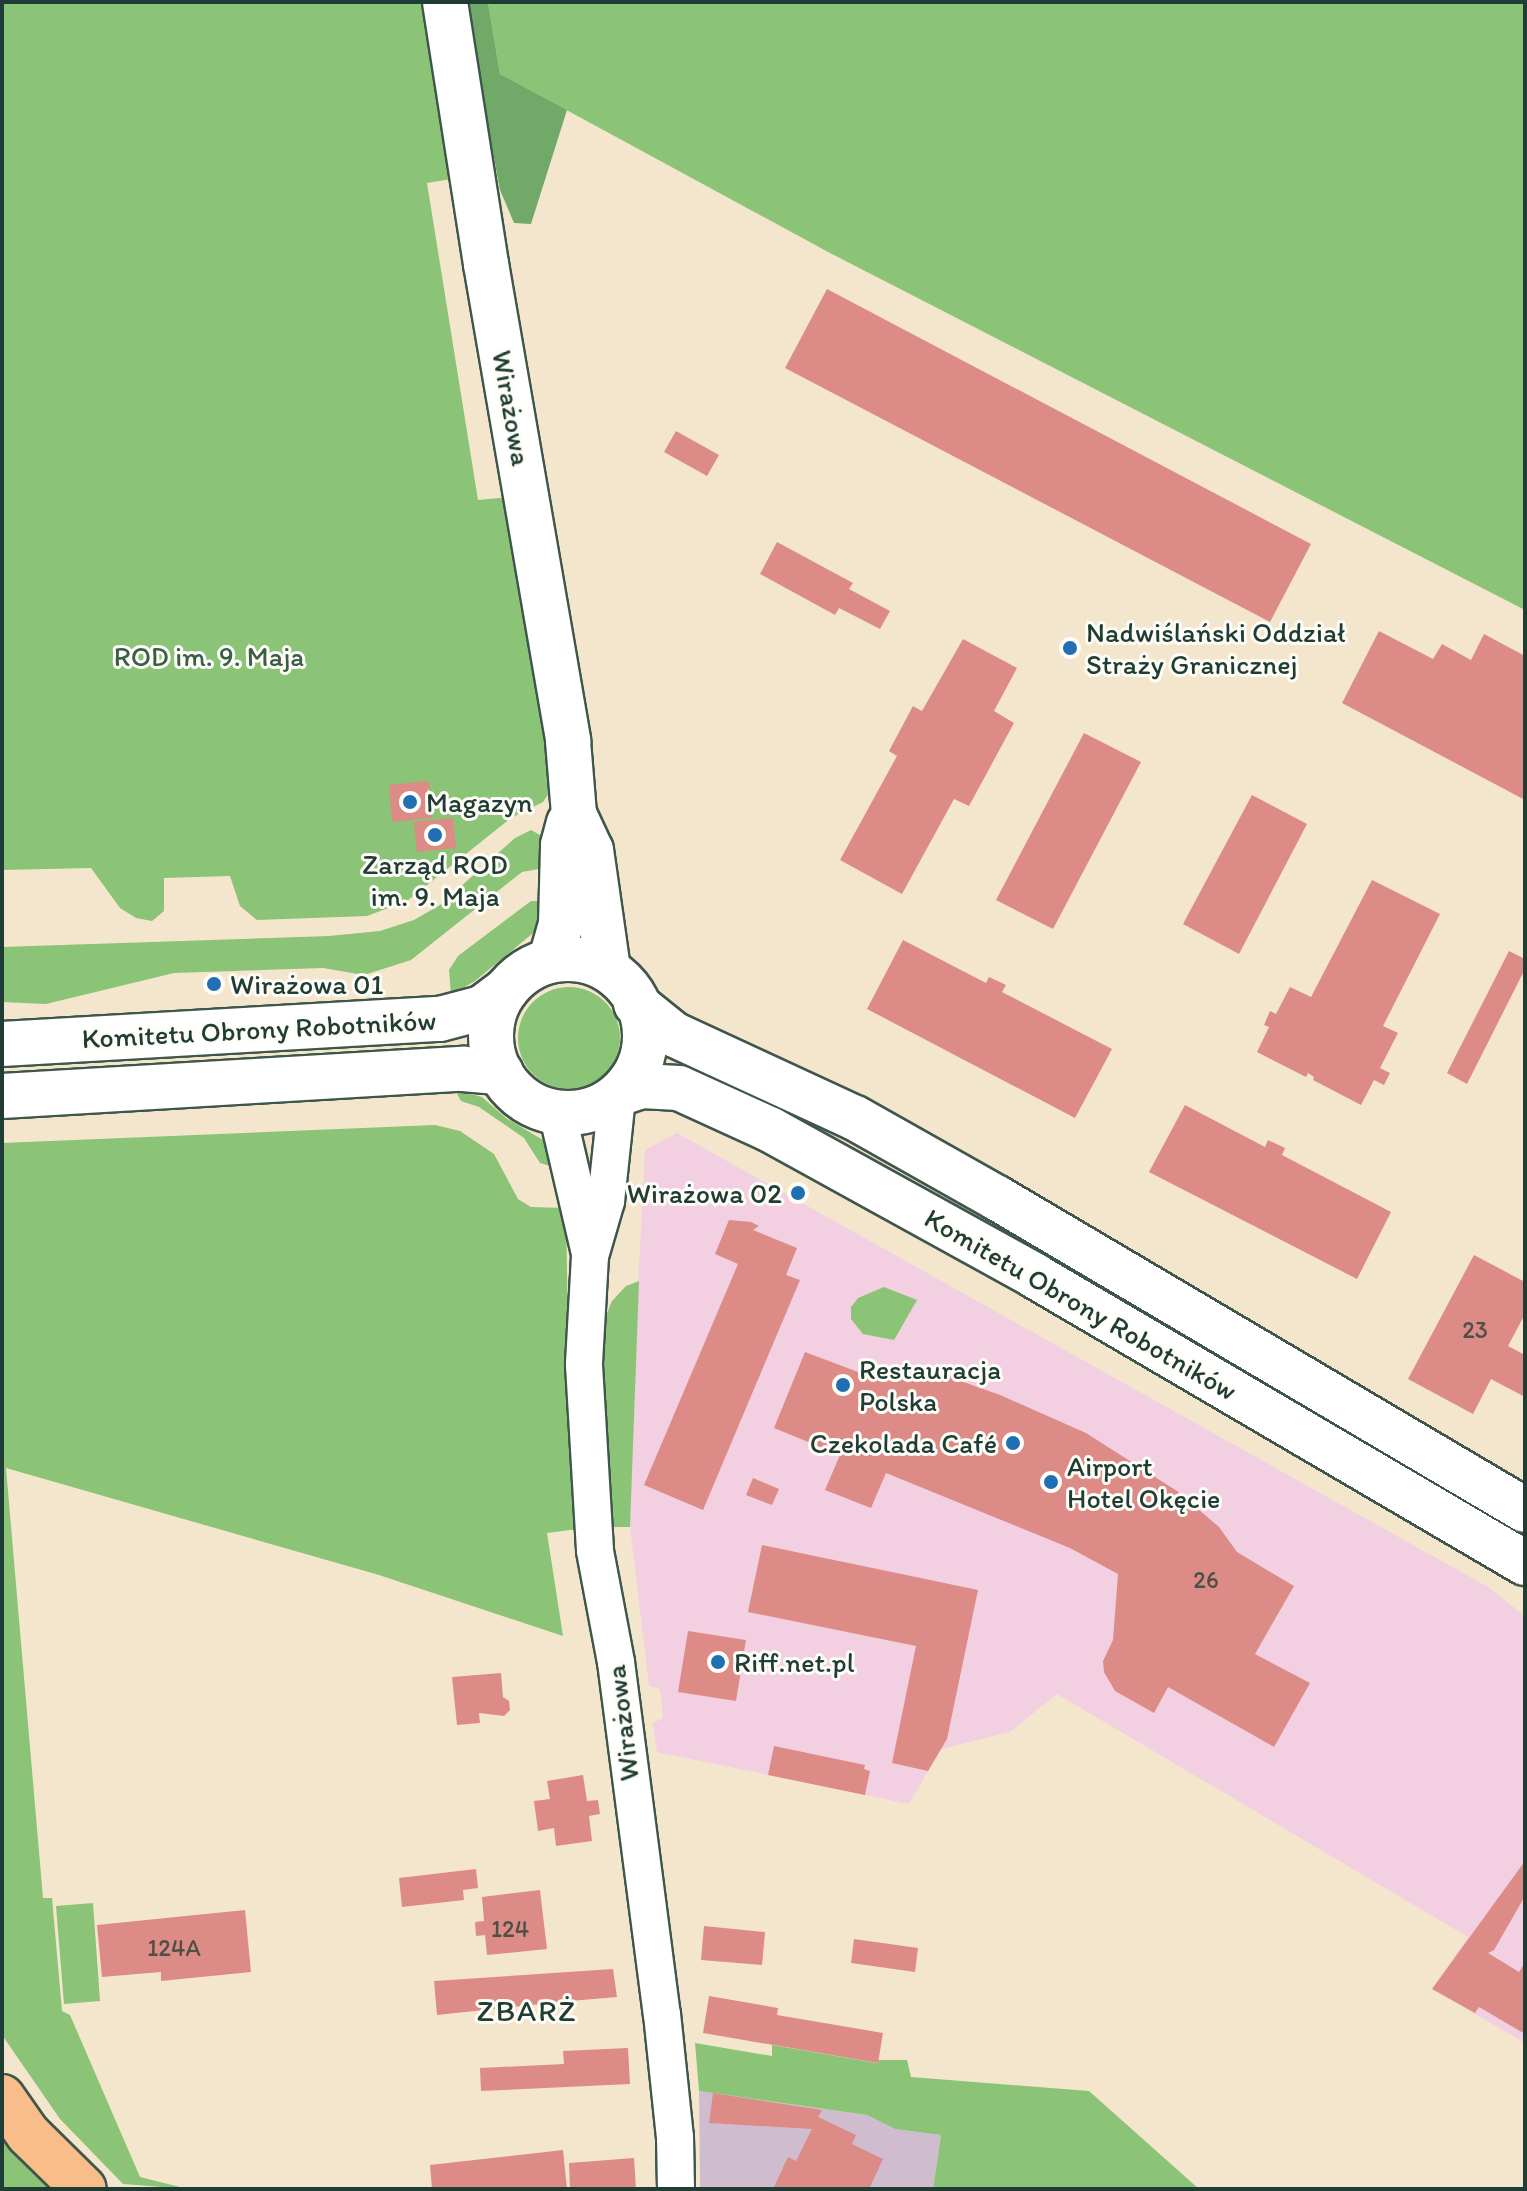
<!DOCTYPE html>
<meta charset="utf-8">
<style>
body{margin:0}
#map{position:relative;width:1527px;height:2191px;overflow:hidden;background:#f4e6cd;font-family:Itim,sans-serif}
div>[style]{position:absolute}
.built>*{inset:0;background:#f2cfe1}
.industrial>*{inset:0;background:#cfbdcf}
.green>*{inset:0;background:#8bc377}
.round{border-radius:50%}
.forest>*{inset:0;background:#70a968}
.building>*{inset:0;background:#dd8b86}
.roads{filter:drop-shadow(2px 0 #3f564b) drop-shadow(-2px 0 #3f564b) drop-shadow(0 2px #3f564b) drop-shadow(0 -2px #3f564b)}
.minor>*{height:36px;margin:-18px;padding:0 18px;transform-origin:18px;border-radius:18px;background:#fff}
.tertiary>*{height:44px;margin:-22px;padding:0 22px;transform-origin:22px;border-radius:22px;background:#fff}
.tertiary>.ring{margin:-22px;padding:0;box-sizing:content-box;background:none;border:44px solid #fff;border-radius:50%}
.motorway>*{height:44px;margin:-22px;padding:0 22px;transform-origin:22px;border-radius:22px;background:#f8bd88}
.dots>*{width:22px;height:22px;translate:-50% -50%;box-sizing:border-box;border:4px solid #fdfcf7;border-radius:50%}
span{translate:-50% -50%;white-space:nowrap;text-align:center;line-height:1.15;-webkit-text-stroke:6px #fdfcf7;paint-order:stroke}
.number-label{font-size:24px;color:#4e5048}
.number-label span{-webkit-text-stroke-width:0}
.street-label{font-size:28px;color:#1f3d34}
.poi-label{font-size:28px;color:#1f3d34}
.left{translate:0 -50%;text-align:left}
.right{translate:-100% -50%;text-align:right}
.park-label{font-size:28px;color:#3a5e45}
.neighbourhood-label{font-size:30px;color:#1f3d34;letter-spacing:2px}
.frame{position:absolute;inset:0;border:4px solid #1f3d34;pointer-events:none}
</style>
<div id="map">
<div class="built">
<div style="clip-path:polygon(677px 1133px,1488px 1587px,1525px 1616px,1525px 2043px,1432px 1989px,1468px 1937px,1057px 1694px,1010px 1732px,941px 1749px,909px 1804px,657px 1752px,653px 1723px,663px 1718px,660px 1689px,649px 1685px,630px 1527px,634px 1367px,645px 1150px)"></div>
</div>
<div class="industrial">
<div style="clip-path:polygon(699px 2091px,867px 2115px,895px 2129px,941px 2135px,933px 2189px,700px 2189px)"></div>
</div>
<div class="green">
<div style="clip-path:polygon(2px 2px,423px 2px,452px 179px,427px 183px,478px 500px,511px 497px,551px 790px,543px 802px,511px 818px,407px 901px,367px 916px,257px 920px,240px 906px,230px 876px,164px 878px,164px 911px,152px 921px,136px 918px,120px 908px,91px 868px,2px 870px)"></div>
<div style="clip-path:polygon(488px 2px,1525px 2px,1525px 610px,830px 253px,500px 74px)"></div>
<div style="clip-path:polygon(531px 830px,551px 841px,550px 867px,522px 872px,411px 960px,364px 975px,323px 968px,174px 973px,46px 1004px,2px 1002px,2px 947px,329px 936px,380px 931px,414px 920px,440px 905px,515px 838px)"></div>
<div style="clip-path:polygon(531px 901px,550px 901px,538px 929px,475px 981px,451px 995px,449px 970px,458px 956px)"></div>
<div class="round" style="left:518px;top:987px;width:102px;height:102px"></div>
<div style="clip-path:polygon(455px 1090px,482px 1097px,506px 1118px,543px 1140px,554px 1150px,557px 1168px,540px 1163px,524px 1138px,479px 1107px,461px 1101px)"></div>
<div style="clip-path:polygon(435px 1125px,460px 1131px,494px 1154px,518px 1199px,531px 1207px,566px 1208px,569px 1404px,578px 1529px,547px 1533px,563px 1636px,379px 1575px,6px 1468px,43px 1898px,52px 1898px,62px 2011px,70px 2015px,140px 2177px,188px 2189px,123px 2184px,60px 2119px,2px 2035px,2px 1143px)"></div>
<div style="clip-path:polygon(639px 1281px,630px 1527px,608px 1527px,601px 1371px,605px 1318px,612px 1301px,626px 1286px)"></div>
<div style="clip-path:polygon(884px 1287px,917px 1300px,894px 1340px,863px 1334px,851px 1319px,851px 1307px,858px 1298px)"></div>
<div style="clip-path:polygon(93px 1903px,100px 2001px,64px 2004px,56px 1906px)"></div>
<div style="clip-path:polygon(695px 2043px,772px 2056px,772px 2045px,877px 2063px,878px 2060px,907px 2060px,911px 2077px,1089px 2091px,1199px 2189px,933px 2189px,941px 2135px,895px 2129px,867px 2115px,699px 2091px)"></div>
<div style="clip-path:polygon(2px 2130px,56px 2189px,2px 2189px)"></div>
</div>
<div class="forest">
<div style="clip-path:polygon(465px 2px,488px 2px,500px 74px,567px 110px,531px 224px,514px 223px,500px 190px)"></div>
</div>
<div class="building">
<div style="clip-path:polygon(827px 289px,1311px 544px,1270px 622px,785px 368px)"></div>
<div style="clip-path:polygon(676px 431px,719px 455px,707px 476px,664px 452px)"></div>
<div style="clip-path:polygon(777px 542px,853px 583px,849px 589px,890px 611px,880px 629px,839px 608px,835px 615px,760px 574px)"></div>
<div style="clip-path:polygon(1379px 631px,1433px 659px,1442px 644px,1471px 660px,1484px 634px,1525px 656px,1525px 800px,1342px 703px)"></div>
<div style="clip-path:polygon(963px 639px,1017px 668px,994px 711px,1014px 723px,969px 806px,954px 799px,902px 894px,840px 860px,897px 756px,889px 751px,913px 706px,922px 711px)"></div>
<div style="clip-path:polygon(1084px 733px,1141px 762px,1053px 929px,996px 900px)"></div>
<div style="clip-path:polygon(429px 781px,432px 818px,392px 822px,389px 785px)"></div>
<div style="clip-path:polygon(1252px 795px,1307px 824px,1239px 954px,1183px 924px)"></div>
<div style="clip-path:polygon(453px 818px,456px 848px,417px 852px,414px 822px)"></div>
<div style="clip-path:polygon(1372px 880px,1440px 914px,1383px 1026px,1398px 1033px,1380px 1068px,1390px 1073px,1384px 1085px,1374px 1080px,1361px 1105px,1313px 1080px,1314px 1077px,1308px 1073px,1306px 1077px,1257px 1052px,1269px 1027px,1264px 1025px,1270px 1011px,1276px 1014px,1290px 987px,1311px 997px)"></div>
<div style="clip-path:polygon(903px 940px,986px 983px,989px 977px,1006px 985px,1002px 992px,1112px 1049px,1075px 1118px,867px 1009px)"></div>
<div style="clip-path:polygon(1509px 951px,1525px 959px,1525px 969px,1467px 1084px,1447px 1073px)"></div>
<div style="clip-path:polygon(1185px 1105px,1265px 1147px,1268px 1140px,1285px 1148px,1282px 1155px,1391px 1212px,1357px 1279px,1149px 1172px)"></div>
<div style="clip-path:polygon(729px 1220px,751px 1222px,759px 1226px,753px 1230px,797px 1248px,786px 1275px,800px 1280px,703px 1510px,644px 1485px,738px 1264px,715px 1254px)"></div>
<div style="clip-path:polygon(1474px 1255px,1525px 1282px,1525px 1314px,1508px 1346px,1525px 1355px,1525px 1397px,1491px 1379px,1473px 1414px,1408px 1379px)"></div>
<div style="clip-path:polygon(805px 1352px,866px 1375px,886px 1370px,938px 1382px,941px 1374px,1000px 1395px,1086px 1433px,1177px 1491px,1219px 1527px,1237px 1552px,1294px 1586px,1255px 1654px,1310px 1683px,1274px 1747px,1168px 1687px,1154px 1713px,1115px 1691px,1104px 1672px,1103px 1661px,1113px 1640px,1118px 1574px,1070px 1548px,886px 1473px,871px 1508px,825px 1490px,840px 1455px,774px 1428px)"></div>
<div style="clip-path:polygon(753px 1478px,779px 1489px,772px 1505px,746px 1495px)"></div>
<div style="clip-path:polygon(762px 1545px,978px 1590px,947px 1739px,928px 1771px,892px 1763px,916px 1646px,748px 1612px)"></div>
<div style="clip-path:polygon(688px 1631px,746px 1640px,736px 1701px,678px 1692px)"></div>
<div style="clip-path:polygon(501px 1673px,503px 1697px,509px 1701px,510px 1710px,504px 1716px,479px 1713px,480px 1723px,457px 1725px,452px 1677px)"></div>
<div style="clip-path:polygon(774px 1746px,865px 1765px,864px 1769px,870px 1771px,865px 1795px,768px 1775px)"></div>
<div style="clip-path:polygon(583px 1775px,587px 1801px,598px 1800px,600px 1814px,589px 1816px,592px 1841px,556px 1846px,554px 1828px,538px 1831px,534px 1801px,550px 1799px,547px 1781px)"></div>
<div style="clip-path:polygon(1525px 1861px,1525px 1896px,1494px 1950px,1488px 1953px,1519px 1972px,1525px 1962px,1525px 2034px,1479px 2007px,1475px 2013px,1432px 1989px)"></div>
<div style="clip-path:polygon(476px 1869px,478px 1888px,463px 1890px,464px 1900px,402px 1907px,399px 1878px)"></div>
<div style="clip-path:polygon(540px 1890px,547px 1949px,487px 1955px,485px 1935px,476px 1936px,475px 1922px,484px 1921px,482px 1897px)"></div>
<div style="clip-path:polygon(245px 1910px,251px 1972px,161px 1981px,161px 1972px,102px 1977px,97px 1925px)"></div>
<div style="clip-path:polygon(704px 1926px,765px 1932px,762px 1965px,701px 1960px)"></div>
<div style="clip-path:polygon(854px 1939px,918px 1948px,915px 1972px,851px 1963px)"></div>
<div style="clip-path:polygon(613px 1969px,617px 1997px,570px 2001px,570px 2008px,562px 2009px,561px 2002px,437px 2015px,434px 1981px)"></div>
<div style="clip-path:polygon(709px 1996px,778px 2008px,777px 2015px,883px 2033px,878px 2063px,703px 2033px)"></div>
<div style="clip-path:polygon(628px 2048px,630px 2084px,481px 2091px,480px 2068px,564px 2064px,563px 2051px)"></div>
<div style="clip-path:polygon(713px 2093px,822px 2110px,818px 2117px,856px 2135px,852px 2144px,883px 2159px,869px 2189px,773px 2189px,788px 2157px,796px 2161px,812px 2129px,709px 2123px)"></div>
<div style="clip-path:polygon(563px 2150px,567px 2189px,432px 2189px,430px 2165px)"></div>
<div style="clip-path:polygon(634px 2158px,636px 2189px,570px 2189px,569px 2163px)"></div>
</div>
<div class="roads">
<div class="minor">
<div style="left:617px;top:1097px;width:105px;rotate:96deg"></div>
<div style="left:606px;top:1201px;width:57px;rotate:106.2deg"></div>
<div style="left:590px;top:1256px;width:109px;rotate:93.2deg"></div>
<div style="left:584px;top:1365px;width:186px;rotate:86.6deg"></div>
<div style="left:595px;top:1551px;width:113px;rotate:79.3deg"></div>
<div style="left:616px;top:1662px;width:355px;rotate:82.6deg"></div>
<div style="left:662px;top:2014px;width:124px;rotate:84deg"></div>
<div style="left:675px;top:2137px;width:52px;rotate:88.9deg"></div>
<div style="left:558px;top:1116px;width:142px;rotate:76.9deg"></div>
</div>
<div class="tertiary">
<div style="left:445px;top:2px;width:265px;rotate:81.1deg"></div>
<div style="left:486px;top:264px;width:484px;rotate:80.2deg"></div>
<div style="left:568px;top:741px;width:73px;rotate:85.3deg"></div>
<div style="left:574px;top:814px;width:40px;rotate:65deg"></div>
<div style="left:591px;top:850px;width:120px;rotate:81.9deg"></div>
<div style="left:551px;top:959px;width:36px;rotate:-74deg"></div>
<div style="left:561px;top:924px;width:79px;rotate:-88.5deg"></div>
<div style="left:563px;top:845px;width:23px;rotate:-75deg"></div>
<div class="ring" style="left:491px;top:959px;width:110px;height:110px"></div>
<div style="left:636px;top:1004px;width:48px;rotate:39deg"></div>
<div style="left:673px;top:1034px;width:200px;rotate:24.8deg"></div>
<div style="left:855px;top:1118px;width:163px;rotate:29.4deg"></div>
<div style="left:997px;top:1198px;width:613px;rotate:30.58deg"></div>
<div style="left:2px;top:1044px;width:439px;rotate:-3.3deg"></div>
<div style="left:440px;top:1019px;width:43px;rotate:-14.7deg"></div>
<div style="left:482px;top:1008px;width:31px;rotate:-37deg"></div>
<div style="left:624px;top:1092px;width:18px;rotate:-19deg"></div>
<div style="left:641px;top:1086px;width:38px;rotate:3deg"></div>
<div style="left:679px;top:1088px;width:101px;rotate:24.5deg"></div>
<div style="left:771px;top:1130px;width:302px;rotate:28.9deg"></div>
<div style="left:1035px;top:1276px;width:568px;rotate:30.36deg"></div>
<div style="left:2px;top:1096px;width:462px;rotate:-3.4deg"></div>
<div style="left:463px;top:1069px;width:38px;rotate:5deg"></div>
</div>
<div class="motorway">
<div style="left:2px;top:2097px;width:45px;rotate:54.9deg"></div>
<div style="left:28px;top:2134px;width:78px;rotate:44.5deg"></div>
</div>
</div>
<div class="dots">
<div style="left:1070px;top:648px;background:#1f6fb2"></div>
<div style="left:410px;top:802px;background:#1f6fb2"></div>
<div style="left:435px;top:835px;background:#1f6fb2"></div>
<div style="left:214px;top:984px;background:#1f6fb2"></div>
<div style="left:798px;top:1193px;background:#1f6fb2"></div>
<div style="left:843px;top:1385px;background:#1f6fb2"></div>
<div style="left:1013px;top:1443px;background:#1f6fb2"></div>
<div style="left:1051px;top:1482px;background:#1f6fb2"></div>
<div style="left:718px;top:1662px;background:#1f6fb2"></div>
</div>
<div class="number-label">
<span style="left:1475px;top:1330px">23</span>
<span style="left:1206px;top:1580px">26</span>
<span style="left:510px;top:1929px">124</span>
<span style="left:174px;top:1948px">124A</span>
</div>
<div class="street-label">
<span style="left:512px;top:408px;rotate:80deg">Wirażowa</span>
<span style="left:259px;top:1029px;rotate:-3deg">Komitetu Obrony Robotników</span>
<span style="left:1081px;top:1304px;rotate:30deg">Komitetu Obrony Robotników</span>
<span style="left:622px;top:1723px;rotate:-97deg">Wirażowa</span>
</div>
<div class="poi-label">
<span class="left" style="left:1086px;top:648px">Nadwiślański Oddział<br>Straży Granicznej</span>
<span class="left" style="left:426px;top:802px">Magazyn</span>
<span style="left:435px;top:880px">Zarząd ROD<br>im. 9. Maja</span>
<span class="left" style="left:230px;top:984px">Wirażowa 01</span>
<span class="right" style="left:782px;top:1193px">Wirażowa 02</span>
<span class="left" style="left:859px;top:1385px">Restauracja<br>Polska</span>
<span class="right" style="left:997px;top:1443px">Czekolada Café</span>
<span class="left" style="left:1067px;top:1482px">Airport<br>Hotel Okęcie</span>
<span class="left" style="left:734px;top:1662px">Riff.net.pl</span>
</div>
<div class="park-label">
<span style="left:209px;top:656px">ROD im. 9. Maja</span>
</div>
<div class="neighbourhood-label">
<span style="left:527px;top:2011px">ZBARŻ</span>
</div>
<div class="frame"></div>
</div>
